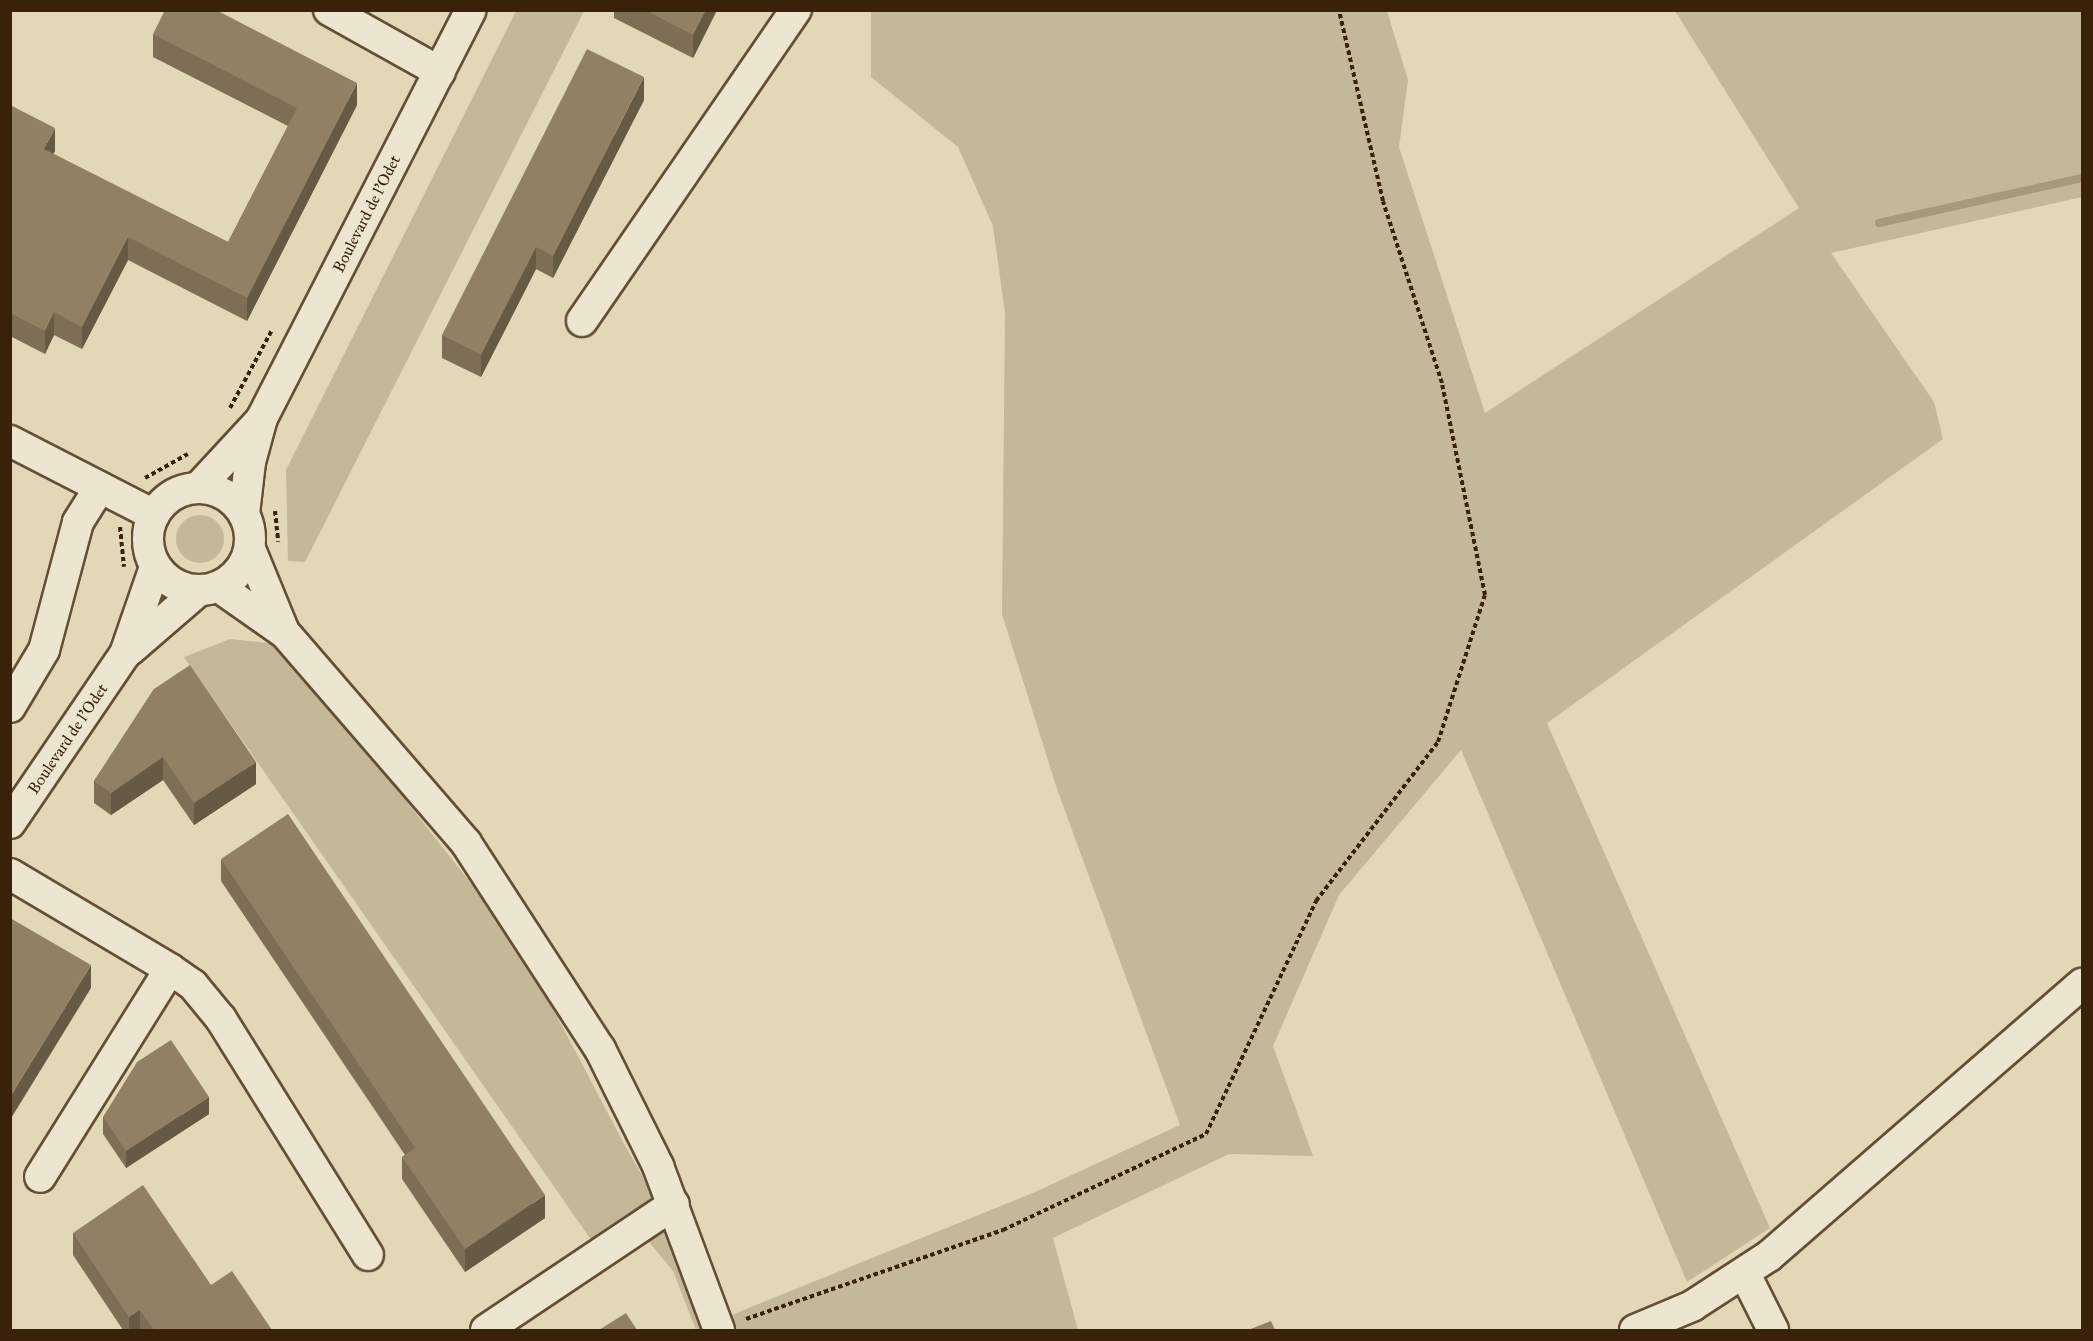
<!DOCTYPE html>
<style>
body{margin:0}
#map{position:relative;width:2093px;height:1341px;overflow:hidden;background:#e2d7b7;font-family:"IM FELL Great Primer",serif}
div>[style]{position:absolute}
.green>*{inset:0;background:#c5b899}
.round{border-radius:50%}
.stream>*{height:8px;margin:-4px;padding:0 4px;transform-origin:4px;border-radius:4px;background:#a9997c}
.path>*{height:4px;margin-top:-2px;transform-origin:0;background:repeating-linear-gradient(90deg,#392209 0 4.5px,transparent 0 7.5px)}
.roads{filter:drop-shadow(2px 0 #634f34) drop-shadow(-2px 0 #634f34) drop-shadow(0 2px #634f34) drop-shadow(0 -2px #634f34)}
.minor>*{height:30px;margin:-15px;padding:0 15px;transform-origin:15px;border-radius:15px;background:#ece5d0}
.minor>.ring{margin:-15px;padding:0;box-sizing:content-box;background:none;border:30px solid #ece5d0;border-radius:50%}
.wall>*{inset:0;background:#7d6e55}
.shaded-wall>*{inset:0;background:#665a45}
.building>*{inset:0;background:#918063}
span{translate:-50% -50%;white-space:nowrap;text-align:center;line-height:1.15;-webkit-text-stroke:5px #ece5d0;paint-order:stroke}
.street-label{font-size:16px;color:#392209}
.frame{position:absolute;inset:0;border:12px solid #392209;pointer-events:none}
</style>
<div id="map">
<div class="green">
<div style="clip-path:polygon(516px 11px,584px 11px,305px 562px,288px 561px,286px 470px)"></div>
<div style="clip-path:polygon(871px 11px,1387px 11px,1408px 80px,1399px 147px,1485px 413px,1799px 208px,1675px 11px,2082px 11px,2082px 197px,1831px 253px,1934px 402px,1943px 439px,1547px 723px,1770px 1228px,1687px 1282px,1461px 750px,1339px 895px,1273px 1046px,1313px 1156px,1229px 1154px,1053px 1238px,1078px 1330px,696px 1330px,673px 1271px,627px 1215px,594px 1244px,184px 657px,230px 639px,279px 644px,345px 723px,520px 946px,623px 1142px,724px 1318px,1035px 1192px,1180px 1125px,1057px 789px,1002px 614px,1005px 313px,993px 226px,958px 147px,871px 77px)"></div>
<div class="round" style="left:176px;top:515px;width:48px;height:48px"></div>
</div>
<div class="stream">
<div style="left:1879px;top:223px;width:208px;rotate:-12.5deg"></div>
</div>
<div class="path">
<div style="left:230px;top:408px;width:89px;rotate:-61.7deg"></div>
<div style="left:145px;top:478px;width:49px;rotate:-29.2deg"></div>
<div style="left:275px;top:511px;width:31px;rotate:84deg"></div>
<div style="left:120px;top:527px;width:40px;rotate:84.3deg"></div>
<div style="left:746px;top:1319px;width:272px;rotate:-19.1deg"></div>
<div style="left:1003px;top:1230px;width:225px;rotate:-25.3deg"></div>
<div style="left:1206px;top:1134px;width:258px;rotate:-64.7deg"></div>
<div style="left:1316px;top:901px;width:200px;rotate:-52.5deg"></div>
<div style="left:1438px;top:742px;width:154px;rotate:-72.3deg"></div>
<div style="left:1485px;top:595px;width:216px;rotate:-101.5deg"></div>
<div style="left:1442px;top:383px;width:191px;rotate:-108deg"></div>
<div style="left:1383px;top:201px;width:196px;rotate:-103deg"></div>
</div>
<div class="roads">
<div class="minor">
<div style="left:329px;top:10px;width:127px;rotate:29.2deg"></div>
<div style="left:582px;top:321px;width:378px;rotate:-55.5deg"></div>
<div style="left:10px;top:441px;width:162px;rotate:27.2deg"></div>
<div class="ring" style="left:148px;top:488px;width:72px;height:72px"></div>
<div style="left:198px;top:488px;width:88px;rotate:-47.3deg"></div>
<div style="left:244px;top:514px;width:52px;rotate:-83.4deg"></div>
<div style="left:250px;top:462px;width:46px;rotate:-74.7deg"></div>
<div style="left:262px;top:418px;width:458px;rotate:-62.9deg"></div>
<div style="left:250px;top:549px;width:90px;rotate:67.7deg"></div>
<div style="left:284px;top:632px;width:279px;rotate:49.2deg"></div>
<div style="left:466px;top:843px;width:246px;rotate:57deg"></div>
<div style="left:600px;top:1049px;width:131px;rotate:63.6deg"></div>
<div style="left:658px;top:1166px;width:175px;rotate:69.6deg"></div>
<div style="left:219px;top:587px;width:78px;rotate:35.1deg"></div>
<div style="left:130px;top:650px;width:90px;rotate:-40.9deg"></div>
<div style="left:10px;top:707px;width:66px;rotate:-59.2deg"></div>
<div style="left:44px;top:650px;width:132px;rotate:-75.1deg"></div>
<div style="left:78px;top:522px;width:41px;rotate:-57.8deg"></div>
<div style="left:10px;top:823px;width:204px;rotate:-55.8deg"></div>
<div style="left:125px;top:654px;width:92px;rotate:-71deg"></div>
<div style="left:10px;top:874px;width:186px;rotate:30.7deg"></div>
<div style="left:170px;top:969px;width:245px;rotate:122deg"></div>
<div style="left:170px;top:969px;width:28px;rotate:35deg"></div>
<div style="left:193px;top:985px;width:44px;rotate:50.5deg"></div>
<div style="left:221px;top:1019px;width:278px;rotate:58.1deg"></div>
<div style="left:1745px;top:1274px;width:63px;rotate:63.4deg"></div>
<div style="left:486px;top:1330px;width:226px;rotate:-33.8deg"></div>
<div style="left:1635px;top:1330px;width:62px;rotate:-22.8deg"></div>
<div style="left:1692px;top:1306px;width:92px;rotate:-33deg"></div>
<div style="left:1769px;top:1256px;width:415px;rotate:-41deg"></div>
</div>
</div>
<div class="wall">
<div style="clip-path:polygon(614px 10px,717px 10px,693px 58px,614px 18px)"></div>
<div style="clip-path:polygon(153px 34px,357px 105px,247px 321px,128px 260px,82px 349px,54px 335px,45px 354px,10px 336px,10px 105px,55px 151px,53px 154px,228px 242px,288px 126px,153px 57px)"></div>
<div style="clip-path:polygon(644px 100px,553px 278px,536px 269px,481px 377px,442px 358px,442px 335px)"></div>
<div style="clip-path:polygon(154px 689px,256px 784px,194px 825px,163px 780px,111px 815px,94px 803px,94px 781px)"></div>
<div style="clip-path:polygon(221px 859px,545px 1218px,465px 1272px,402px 1179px,402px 1157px,405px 1155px,221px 881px)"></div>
<div style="clip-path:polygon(209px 1114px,126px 1168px,103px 1134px,103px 1117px)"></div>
<div style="clip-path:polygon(73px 1233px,211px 1285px,272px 1330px,123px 1330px,73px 1255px)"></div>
</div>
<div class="shaded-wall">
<div style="clip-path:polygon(706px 10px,717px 10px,693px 58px,693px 35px)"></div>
<div style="clip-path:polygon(644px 77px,644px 100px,553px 278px,553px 256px)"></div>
<div style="clip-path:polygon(357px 83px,357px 105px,247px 321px,247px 298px)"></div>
<div style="clip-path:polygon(55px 128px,55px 151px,44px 172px,44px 149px)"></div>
<div style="clip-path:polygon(128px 237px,128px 260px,82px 349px,82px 327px)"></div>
<div style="clip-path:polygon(536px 247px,536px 269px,481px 377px,481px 355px)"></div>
<div style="clip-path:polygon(54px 312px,54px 335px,45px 354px,45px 331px)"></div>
<div style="clip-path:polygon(163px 757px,163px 780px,111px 815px,111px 793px)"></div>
<div style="clip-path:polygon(256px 762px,256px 784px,194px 825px,194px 803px)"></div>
<div style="clip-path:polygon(91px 965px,91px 988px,10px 1120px,10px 1097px)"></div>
<div style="clip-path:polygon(209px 1097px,209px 1114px,126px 1168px,126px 1151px)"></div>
<div style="clip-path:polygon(545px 1195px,545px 1218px,465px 1272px,465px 1249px)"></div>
<div style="clip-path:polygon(140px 1310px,140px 1330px,129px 1330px,129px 1317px)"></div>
</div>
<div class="building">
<div style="clip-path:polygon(165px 10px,216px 10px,357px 83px,247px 298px,128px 237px,82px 327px,54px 312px,45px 331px,10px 313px,10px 105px,55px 128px,44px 149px,228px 242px,297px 108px,153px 34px)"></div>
<div style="clip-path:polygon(645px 10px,706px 10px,693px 35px)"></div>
<div style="clip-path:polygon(587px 49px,644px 77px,553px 256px,536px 247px,481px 355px,442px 335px)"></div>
<div style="clip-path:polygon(190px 665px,256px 762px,194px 803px,163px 757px,111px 793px,94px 781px,154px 689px)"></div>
<div style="clip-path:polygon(288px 814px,545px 1195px,465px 1249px,402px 1157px,415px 1148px,221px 859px)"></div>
<div style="clip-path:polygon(10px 918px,91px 965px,10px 1097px)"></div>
<div style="clip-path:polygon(171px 1040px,209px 1097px,126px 1151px,103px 1117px,137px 1062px)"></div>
<div style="clip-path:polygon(143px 1185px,211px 1285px,232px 1271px,272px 1330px,154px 1330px,140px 1310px,129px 1317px,73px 1233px)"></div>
<div style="clip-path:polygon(626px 1313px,637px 1330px,599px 1330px)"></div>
<div style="clip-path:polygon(1271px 1321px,1275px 1330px,1248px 1330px)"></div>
</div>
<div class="street-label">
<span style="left:367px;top:214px;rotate:-63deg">Boulevard de l'Odet</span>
<span style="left:68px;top:739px;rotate:-56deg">Boulevard de l'Odet</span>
</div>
<div class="frame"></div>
</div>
